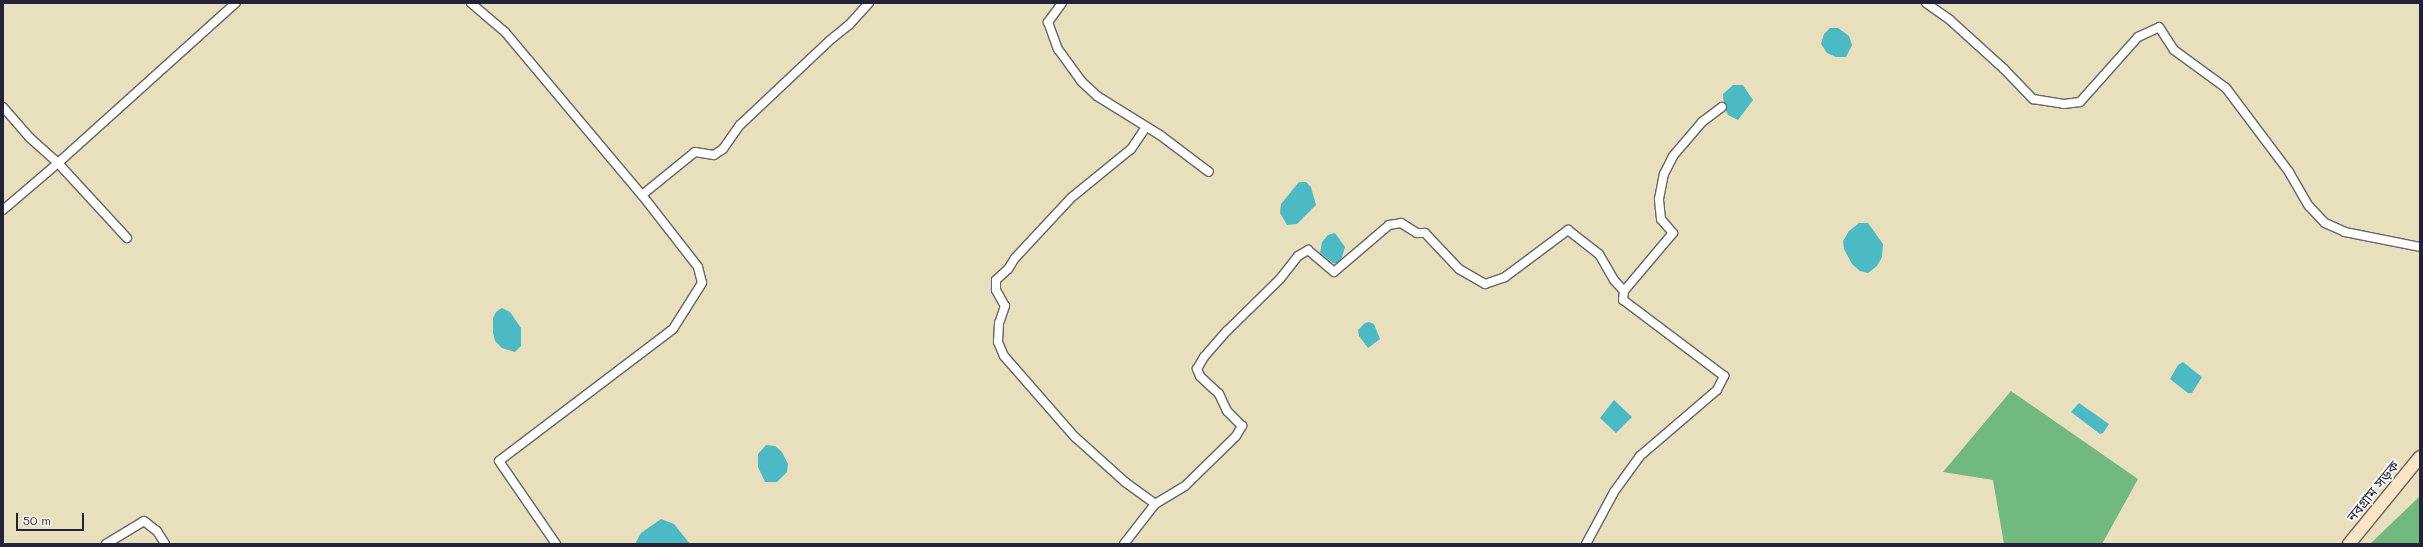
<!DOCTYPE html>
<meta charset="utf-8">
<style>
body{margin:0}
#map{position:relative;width:2423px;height:547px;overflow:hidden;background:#e8e0bd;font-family:Mali,"Noto Sans Bengali",sans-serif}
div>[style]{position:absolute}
.forest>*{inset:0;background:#72b97f}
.water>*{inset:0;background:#4bbac4}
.roads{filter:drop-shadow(1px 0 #676468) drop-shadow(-1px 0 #676468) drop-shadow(0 1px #676468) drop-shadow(0 -1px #676468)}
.street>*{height:8px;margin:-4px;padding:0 4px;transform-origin:4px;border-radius:4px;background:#fff}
.secondary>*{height:12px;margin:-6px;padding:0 6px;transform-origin:6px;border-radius:6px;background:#fce5c4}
span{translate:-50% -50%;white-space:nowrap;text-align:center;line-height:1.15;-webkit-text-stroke:4px #f6f6f2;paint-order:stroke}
.street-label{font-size:14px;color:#22223b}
.frame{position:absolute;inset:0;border:4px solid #22223b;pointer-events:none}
.scale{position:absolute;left:16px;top:513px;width:68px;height:18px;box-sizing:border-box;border:2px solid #22223b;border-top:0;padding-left:5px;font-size:12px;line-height:14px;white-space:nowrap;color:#22223b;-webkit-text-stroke:3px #f6f6f2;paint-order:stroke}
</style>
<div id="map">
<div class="forest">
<div style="clip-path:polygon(2011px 391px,2138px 479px,2102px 544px,2004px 544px,1993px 480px,1943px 472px)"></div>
<div style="clip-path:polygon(2420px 496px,2420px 544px,2370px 544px)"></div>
</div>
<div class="water">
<div style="clip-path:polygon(1830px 28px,1838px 28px,1849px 36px,1852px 45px,1846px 57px,1836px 57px,1827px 53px,1821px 44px,1824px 34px)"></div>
<div style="clip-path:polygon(1733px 85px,1743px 85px,1753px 100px,1738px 120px,1728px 115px,1724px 106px,1723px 94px)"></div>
<div style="clip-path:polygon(1299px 182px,1306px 182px,1311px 187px,1316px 205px,1297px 224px,1287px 225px,1280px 213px,1281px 204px)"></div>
<div style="clip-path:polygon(1859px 223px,1868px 223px,1883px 244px,1882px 257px,1877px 266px,1868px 273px,1860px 271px,1852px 264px,1844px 249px,1843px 241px,1849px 231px)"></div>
<div style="clip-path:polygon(1335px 233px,1345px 247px,1340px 264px,1333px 263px,1320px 253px,1322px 242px,1328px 235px)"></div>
<div style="clip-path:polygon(502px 308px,510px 312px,521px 328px,521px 346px,515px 352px,502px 348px,495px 341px,493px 333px,493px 318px,496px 312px)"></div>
<div style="clip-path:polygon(1369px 322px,1374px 324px,1380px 339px,1368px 348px,1359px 336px,1358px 330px,1365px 323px)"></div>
<div style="clip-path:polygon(2183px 362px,2202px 377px,2192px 393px,2188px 393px,2170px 379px,2178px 365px)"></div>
<div style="clip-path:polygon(1614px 400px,1632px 417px,1616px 433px,1600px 418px)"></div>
<div style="clip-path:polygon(2079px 403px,2109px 424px,2103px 433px,2100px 434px,2071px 412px)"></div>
<div style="clip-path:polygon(766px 445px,775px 446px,782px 452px,788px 464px,787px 472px,777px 482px,765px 482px,758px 467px,758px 454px)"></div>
<div style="clip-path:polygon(661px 519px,674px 524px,690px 544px,635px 544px,641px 533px)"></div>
</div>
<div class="roads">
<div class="street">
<div style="left:471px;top:3px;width:45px;rotate:40.5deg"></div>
<div style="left:505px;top:32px;width:213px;rotate:50deg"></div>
<div style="left:642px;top:195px;width:91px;rotate:52.1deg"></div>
<div style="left:698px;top:267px;width:16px;rotate:76deg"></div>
<div style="left:702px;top:283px;width:54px;rotate:122.2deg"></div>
<div style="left:673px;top:329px;width:218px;rotate:142.8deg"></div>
<div style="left:499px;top:461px;width:101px;rotate:55.5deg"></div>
<div style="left:1062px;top:3px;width:24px;rotate:126deg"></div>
<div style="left:1048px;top:22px;width:29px;rotate:70deg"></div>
<div style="left:1058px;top:49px;width:39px;rotate:54deg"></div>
<div style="left:1081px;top:81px;width:22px;rotate:43deg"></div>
<div style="left:1097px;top:96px;width:74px;rotate:31.8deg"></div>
<div style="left:1160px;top:135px;width:61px;rotate:37.1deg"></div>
<div style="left:1926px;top:3px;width:29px;rotate:35deg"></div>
<div style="left:1950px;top:20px;width:73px;rotate:42.2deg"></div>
<div style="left:2004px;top:69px;width:42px;rotate:46deg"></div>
<div style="left:2033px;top:99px;width:31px;rotate:9deg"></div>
<div style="left:2064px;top:104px;width:16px;rotate:-7deg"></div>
<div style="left:2080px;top:102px;width:87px;rotate:-48.3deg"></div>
<div style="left:2138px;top:37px;width:23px;rotate:-25deg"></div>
<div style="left:2159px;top:27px;width:27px;rotate:57deg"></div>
<div style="left:2174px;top:50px;width:64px;rotate:36.2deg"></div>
<div style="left:2226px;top:88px;width:105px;rotate:53.1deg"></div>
<div style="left:2289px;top:172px;width:39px;rotate:60deg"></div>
<div style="left:2309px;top:206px;width:23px;rotate:47deg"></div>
<div style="left:2325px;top:223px;width:22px;rotate:24deg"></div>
<div style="left:2345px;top:232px;width:76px;rotate:11.3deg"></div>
<div style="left:3px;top:107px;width:40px;rotate:49deg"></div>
<div style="left:29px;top:137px;width:39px;rotate:42deg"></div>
<div style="left:58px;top:163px;width:72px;rotate:139.5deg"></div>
<div style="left:1146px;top:127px;width:27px;rotate:124deg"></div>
<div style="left:1131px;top:149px;width:77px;rotate:140.8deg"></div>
<div style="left:1071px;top:198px;width:82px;rotate:133deg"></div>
<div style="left:1015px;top:258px;width:13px;rotate:122deg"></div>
<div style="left:1008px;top:269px;width:16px;rotate:137deg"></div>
<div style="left:996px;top:280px;width:10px;rotate:90deg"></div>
<div style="left:996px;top:290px;width:18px;rotate:61deg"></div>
<div style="left:1005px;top:306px;width:18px;rotate:109deg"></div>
<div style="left:999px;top:323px;width:19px;rotate:93deg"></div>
<div style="left:998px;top:342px;width:15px;rotate:67deg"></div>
<div style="left:1004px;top:356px;width:108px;rotate:48.8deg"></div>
<div style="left:1075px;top:437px;width:67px;rotate:42deg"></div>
<div style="left:1125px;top:482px;width:37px;rotate:36deg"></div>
<div style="left:642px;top:195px;width:68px;rotate:-39.1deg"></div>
<div style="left:695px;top:152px;width:19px;rotate:9deg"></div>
<div style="left:714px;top:155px;width:11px;rotate:-34deg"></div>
<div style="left:723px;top:149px;width:29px;rotate:-55deg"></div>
<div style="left:740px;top:125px;width:122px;rotate:-43.3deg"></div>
<div style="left:829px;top:41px;width:26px;rotate:-39deg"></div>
<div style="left:849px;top:25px;width:30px;rotate:-48deg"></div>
<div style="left:127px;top:238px;width:102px;rotate:-132.6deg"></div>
<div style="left:58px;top:163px;width:239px;rotate:-42deg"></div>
<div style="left:106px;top:544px;width:44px;rotate:-31.2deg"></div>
<div style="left:144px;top:521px;width:16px;rotate:38deg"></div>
<div style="left:157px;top:531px;width:15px;rotate:58deg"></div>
<div style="left:1124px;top:544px;width:51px;rotate:-52.2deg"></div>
<div style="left:1155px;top:504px;width:35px;rotate:-31deg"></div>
<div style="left:1185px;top:486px;width:71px;rotate:-44.4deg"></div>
<div style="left:1236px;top:436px;width:12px;rotate:-59deg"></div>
<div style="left:1242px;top:426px;width:21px;rotate:-135deg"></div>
<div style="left:1227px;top:411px;width:19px;rotate:-115deg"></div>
<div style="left:1219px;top:394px;width:26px;rotate:-137deg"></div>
<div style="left:1200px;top:376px;width:8px;rotate:-113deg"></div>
<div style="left:1197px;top:369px;width:14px;rotate:-60deg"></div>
<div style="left:1204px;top:357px;width:35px;rotate:-49deg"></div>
<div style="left:1227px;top:331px;width:74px;rotate:-44.5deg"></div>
<div style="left:1280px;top:279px;width:29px;rotate:-52deg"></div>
<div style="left:1298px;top:256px;width:12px;rotate:-31deg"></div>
<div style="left:1308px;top:250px;width:34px;rotate:40deg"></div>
<div style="left:1334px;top:272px;width:72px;rotate:-40.5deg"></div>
<div style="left:1389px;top:225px;width:12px;rotate:-9deg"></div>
<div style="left:1401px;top:223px;width:19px;rotate:32deg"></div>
<div style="left:1417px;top:233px;width:8px"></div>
<div style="left:1425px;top:233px;width:50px;rotate:46.6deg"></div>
<div style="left:1459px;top:269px;width:30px;rotate:30deg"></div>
<div style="left:1485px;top:284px;width:21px;rotate:-19deg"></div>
<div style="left:1505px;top:277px;width:79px;rotate:-36.7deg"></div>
<div style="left:1568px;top:230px;width:39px;rotate:38deg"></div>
<div style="left:1599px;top:254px;width:30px;rotate:60deg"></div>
<div style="left:1614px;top:280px;width:15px;rotate:48deg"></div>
<div style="left:1586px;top:544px;width:59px;rotate:-61.7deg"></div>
<div style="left:1614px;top:492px;width:44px;rotate:-54.2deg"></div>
<div style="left:1640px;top:456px;width:101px;rotate:-40.6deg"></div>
<div style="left:1717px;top:390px;width:16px;rotate:-63deg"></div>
<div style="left:1724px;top:376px;width:126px;rotate:-143deg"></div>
<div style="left:1623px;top:300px;width:9px;rotate:-84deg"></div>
<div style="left:1624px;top:291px;width:76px;rotate:-49.8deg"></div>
<div style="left:1673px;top:233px;width:18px;rotate:-131deg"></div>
<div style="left:1661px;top:219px;width:20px;rotate:-96deg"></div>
<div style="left:1659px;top:199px;width:25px;rotate:-79deg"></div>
<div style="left:1664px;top:174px;width:20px;rotate:-63deg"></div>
<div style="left:1673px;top:156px;width:45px;rotate:-49.5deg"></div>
<div style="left:1702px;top:122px;width:25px;rotate:-37deg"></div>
</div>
<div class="secondary">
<div style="left:2349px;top:544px;width:112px;rotate:-50.8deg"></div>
</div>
</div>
<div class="street-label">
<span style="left:2373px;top:491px;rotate:-51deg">নবগ্রাম সড়ক</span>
</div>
<div class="frame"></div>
<div class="scale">50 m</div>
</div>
